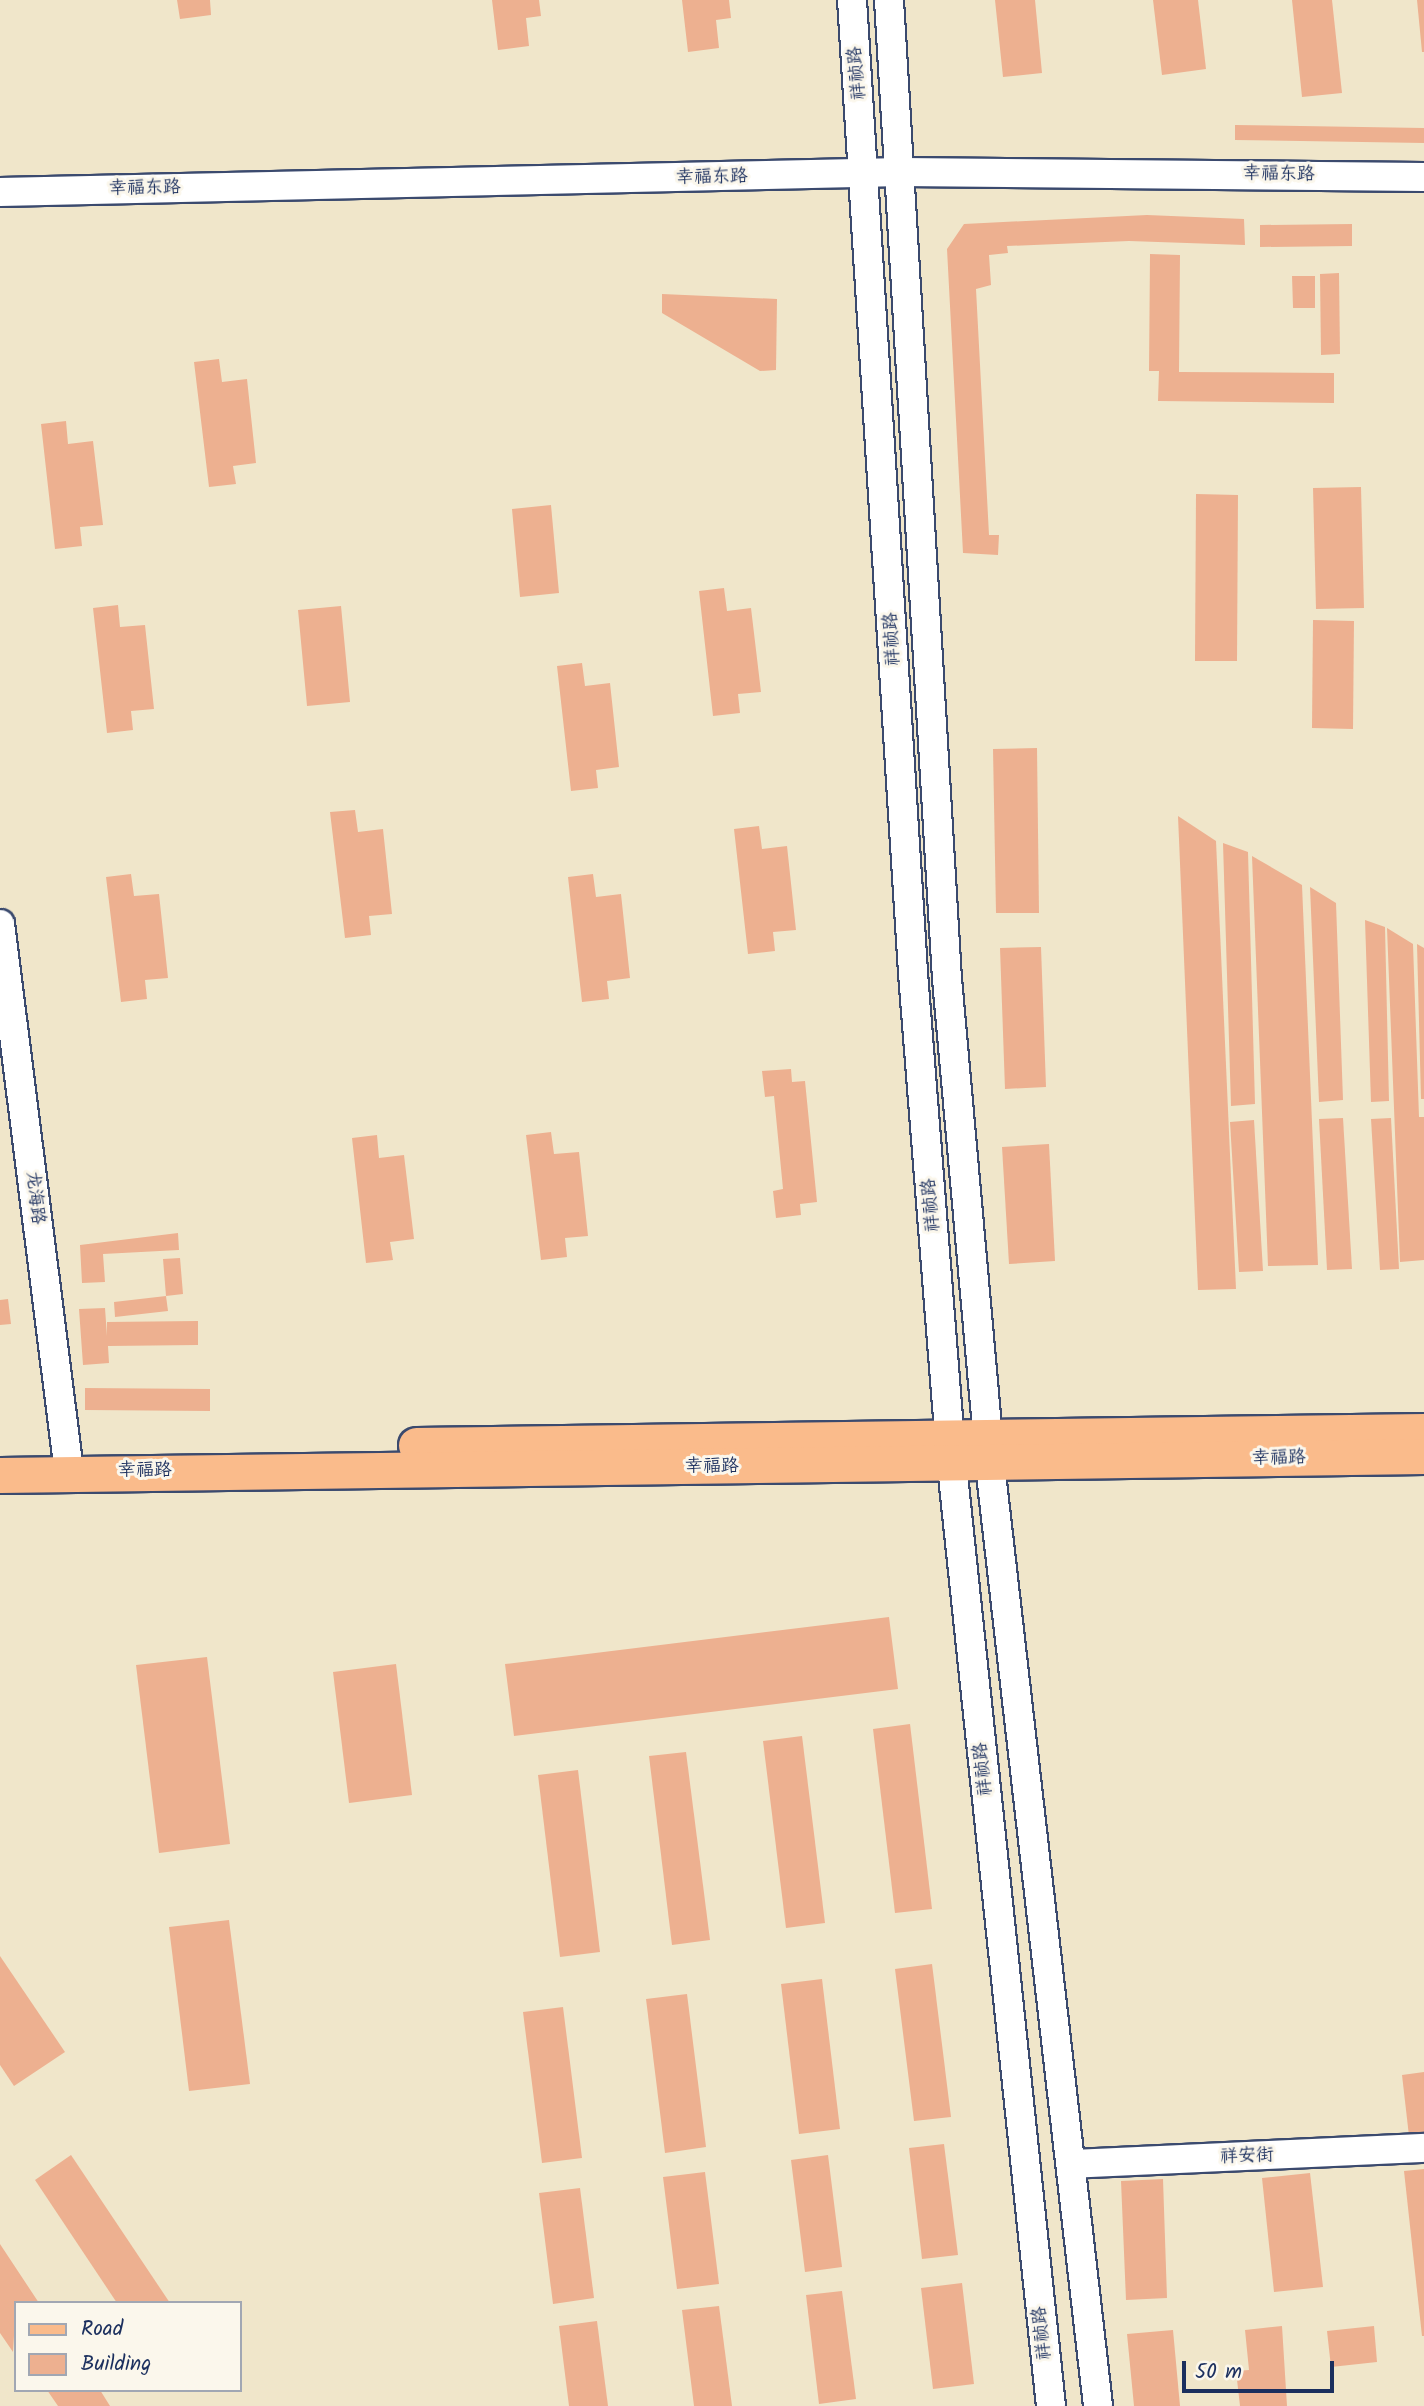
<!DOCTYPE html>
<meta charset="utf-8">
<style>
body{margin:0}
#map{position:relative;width:1424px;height:2406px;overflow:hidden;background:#f0e6ca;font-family:Kalam,"LXGW WenKai TC",sans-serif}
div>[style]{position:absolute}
.building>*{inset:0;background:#edb090}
.roads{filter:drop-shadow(2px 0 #3b4a6e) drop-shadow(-2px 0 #3b4a6e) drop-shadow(0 2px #3b4a6e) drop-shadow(0 -2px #3b4a6e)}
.minor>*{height:28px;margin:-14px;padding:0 14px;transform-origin:14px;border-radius:14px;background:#fff}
.major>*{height:35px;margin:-17.5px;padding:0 17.5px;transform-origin:17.5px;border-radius:17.5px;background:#fabb8b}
span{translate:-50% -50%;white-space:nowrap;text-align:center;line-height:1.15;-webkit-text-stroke:6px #fbf7ec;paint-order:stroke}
.street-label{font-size:18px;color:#1b2f5e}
.legend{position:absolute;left:14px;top:2301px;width:228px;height:91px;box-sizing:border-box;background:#fbf7ec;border:2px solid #a1a7b3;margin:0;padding:9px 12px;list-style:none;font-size:21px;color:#1b2f5e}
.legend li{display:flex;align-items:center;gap:14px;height:35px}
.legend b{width:35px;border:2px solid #a1a7b3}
.scale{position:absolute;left:1182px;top:2361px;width:152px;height:32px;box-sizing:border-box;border:4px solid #1b2f5e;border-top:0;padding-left:9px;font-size:21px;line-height:24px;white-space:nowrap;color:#1b2f5e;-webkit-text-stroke:5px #fbf7ec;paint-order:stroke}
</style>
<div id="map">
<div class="building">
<div style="clip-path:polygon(177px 0,210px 0,211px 15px,180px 19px)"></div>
<div style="clip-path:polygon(492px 0,539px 0,541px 16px,526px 18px,529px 46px,498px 50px)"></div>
<div style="clip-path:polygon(682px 0,729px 0,731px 18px,716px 20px,719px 48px,688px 52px)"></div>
<div style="clip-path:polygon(995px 0,1035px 0,1042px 73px,1003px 77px)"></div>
<div style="clip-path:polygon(1153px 0,1198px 0,1206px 69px,1162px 75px)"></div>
<div style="clip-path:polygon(1292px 0,1332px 0,1342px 93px,1302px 97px)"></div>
<div style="clip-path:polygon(1417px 0,1424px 0,1424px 52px,1422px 52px)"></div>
<div style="clip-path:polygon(1235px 125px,1424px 128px,1424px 143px,1235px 140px)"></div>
<div style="clip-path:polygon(1147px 215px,1244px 219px,1245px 245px,1129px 241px,1007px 246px,1008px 253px,989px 255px,991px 285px,976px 289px,989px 535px,999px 535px,998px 555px,963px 553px,947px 249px,964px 224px)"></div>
<div style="clip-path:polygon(1352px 224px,1352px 246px,1260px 247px,1260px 225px)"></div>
<div style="clip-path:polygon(1150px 254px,1180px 255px,1179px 372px,1334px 373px,1334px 403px,1158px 401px,1159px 371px,1149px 371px)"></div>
<div style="clip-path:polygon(1339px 273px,1340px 354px,1321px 355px,1320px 274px)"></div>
<div style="clip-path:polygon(1292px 276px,1315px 276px,1315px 308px,1293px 308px)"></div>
<div style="clip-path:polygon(662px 294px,777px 299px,776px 370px,760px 371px,662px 313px)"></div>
<div style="clip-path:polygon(219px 359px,222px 382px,247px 379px,256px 463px,233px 466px,236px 484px,209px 487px,194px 362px)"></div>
<div style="clip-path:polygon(66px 421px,68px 444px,93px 441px,103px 525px,80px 527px,82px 546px,55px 549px,41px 424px)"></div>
<div style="clip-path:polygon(1361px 487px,1364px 608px,1316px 609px,1313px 488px)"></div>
<div style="clip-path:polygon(1196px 494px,1238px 495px,1237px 661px,1195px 661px)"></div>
<div style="clip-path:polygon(551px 505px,559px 593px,520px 597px,512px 509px)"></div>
<div style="clip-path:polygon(724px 588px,727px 611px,751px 608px,761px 692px,738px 694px,740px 713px,713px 716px,699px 591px)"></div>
<div style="clip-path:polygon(118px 605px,120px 627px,145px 625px,154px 709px,131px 711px,133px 730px,107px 733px,93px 608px)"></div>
<div style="clip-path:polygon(341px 606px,350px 702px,307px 706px,298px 610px)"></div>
<div style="clip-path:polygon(1313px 620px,1354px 621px,1353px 729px,1312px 728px)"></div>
<div style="clip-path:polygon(582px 663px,585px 686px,610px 683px,619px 767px,596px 770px,598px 788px,571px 791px,557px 666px)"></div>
<div style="clip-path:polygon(1037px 748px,1039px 913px,996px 913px,993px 749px)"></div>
<div style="clip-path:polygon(355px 810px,358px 832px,383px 829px,392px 914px,369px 916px,371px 935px,345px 938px,330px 812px)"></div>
<div style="clip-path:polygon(1178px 816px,1216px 841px,1236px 1289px,1198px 1290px)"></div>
<div style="clip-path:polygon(759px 826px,762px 849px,787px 846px,796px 930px,773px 932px,775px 951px,748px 954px,734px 829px)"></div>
<div style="clip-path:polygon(1223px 843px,1248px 852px,1255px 1104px,1231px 1106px)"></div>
<div style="clip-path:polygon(1252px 856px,1302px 885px,1318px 1265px,1268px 1266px)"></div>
<div style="clip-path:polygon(131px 874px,134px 896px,159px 894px,168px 978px,145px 980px,147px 999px,121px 1002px,106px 877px)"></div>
<div style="clip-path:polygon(593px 874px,596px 897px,621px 894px,630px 978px,607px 981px,609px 999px,582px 1002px,568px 877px)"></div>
<div style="clip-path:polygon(1310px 887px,1336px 903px,1343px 1100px,1319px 1102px)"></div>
<div style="clip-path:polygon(1365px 920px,1385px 927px,1389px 1101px,1371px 1102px)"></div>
<div style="clip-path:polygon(1387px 928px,1413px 944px,1419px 1117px,1424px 1117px,1424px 1260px,1400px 1262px)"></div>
<div style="clip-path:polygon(1417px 944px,1424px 948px,1424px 1099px,1421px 1099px)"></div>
<div style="clip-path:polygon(1041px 947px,1046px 1087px,1005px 1089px,1000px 948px)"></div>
<div style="clip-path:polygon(791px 1069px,792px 1082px,805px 1081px,817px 1202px,800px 1204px,801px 1215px,776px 1218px,773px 1191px,783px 1189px,774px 1096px,765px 1097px,762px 1071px)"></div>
<div style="clip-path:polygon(1343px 1118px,1352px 1269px,1327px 1270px,1319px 1119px)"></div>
<div style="clip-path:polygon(1391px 1118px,1399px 1269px,1380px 1270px,1371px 1119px)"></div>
<div style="clip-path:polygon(1254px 1120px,1263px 1271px,1239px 1272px,1230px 1122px)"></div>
<div style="clip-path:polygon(551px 1132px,554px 1154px,579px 1152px,588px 1236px,565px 1238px,567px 1257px,541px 1260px,526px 1135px)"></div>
<div style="clip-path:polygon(377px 1135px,379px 1158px,404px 1155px,414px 1239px,390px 1242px,393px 1260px,366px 1263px,352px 1138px)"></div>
<div style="clip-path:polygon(1049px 1144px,1055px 1261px,1009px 1264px,1002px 1147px)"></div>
<div style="clip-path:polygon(178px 1233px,179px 1250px,103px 1254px,105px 1282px,82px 1283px,80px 1245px)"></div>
<div style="clip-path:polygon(180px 1258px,183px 1294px,166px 1296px,163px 1259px)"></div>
<div style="clip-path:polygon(166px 1296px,168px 1311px,115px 1317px,114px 1302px)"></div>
<div style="clip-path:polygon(8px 1299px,11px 1324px,0 1325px,0 1300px)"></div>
<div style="clip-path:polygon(105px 1308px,107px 1336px,107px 1322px,198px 1321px,198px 1345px,108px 1346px,109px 1363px,83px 1365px,79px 1309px)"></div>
<div style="clip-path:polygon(85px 1388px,210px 1389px,210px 1411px,85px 1410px)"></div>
<div style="clip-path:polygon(889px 1617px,898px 1689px,514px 1736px,505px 1664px)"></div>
<div style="clip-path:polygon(207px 1657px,230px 1844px,159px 1853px,136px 1665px)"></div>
<div style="clip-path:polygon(396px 1664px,412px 1795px,349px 1803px,333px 1672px)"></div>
<div style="clip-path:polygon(910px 1724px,932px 1909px,895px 1913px,873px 1729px)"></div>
<div style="clip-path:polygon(802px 1736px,825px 1923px,786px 1928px,763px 1741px)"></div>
<div style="clip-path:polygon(686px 1752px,710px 1940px,672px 1945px,649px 1756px)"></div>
<div style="clip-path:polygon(578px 1770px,600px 1952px,560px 1957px,538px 1775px)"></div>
<div style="clip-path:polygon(229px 1920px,250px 2084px,189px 2091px,169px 1927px)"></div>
<div style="clip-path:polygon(0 1956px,65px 2052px,14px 2086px,0 2065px)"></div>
<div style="clip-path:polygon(932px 1964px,951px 2117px,914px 2121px,895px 1969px)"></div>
<div style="clip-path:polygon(822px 1979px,840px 2129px,799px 2134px,781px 1984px)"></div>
<div style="clip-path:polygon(687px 1994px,706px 2147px,665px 2153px,646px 1999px)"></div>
<div style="clip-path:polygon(563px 2007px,582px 2158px,542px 2163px,523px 2012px)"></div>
<div style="clip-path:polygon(1424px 2072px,1424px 2134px,1409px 2136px,1402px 2075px)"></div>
<div style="clip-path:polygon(944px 2144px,958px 2255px,922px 2259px,909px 2148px)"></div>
<div style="clip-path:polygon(71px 2155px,170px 2303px,117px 2303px,35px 2180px)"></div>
<div style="clip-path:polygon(828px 2155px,842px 2267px,805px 2272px,791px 2160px)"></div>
<div style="clip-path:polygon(1424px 2169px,1424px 2336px,1422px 2336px,1404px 2171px)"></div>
<div style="clip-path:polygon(705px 2172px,719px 2284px,677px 2289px,663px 2177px)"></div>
<div style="clip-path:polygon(1310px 2173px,1323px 2287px,1274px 2292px,1262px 2178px)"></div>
<div style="clip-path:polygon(1163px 2179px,1167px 2298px,1126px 2300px,1121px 2181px)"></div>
<div style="clip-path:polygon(580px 2188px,594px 2298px,553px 2304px,539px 2193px)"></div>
<div style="clip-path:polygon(0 2244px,39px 2303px,16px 2303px,13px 2352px,0 2333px)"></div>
<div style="clip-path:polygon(962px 2283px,974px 2384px,933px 2389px,921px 2288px)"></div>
<div style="clip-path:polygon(842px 2291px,856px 2399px,819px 2404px,806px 2295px)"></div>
<div style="clip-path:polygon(719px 2306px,732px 2406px,694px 2406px,682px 2310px)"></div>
<div style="clip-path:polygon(597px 2321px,608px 2406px,569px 2406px,559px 2326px)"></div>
<div style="clip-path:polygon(1282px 2326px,1287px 2406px,1240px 2406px,1236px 2371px,1249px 2370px,1245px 2330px)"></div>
<div style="clip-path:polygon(1374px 2326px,1377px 2362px,1331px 2367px,1327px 2331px)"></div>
<div style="clip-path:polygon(1173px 2330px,1180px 2406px,1134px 2406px,1127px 2334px)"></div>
<div style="clip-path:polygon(47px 2390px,100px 2390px,110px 2406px,58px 2406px)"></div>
</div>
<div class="roads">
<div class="minor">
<div style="left:852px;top:0;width:975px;rotate:86.41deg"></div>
<div style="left:913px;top:973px;width:495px;rotate:85.5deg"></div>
<div style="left:952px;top:1466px;width:945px;rotate:83.99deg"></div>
<div style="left:889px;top:0;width:981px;rotate:86.61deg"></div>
<div style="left:947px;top:979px;width:488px;rotate:84.9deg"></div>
<div style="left:990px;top:1465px;width:947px;rotate:83.45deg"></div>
<div style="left:0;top:192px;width:902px;rotate:-1.27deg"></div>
<div style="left:902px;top:172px;width:522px;rotate:0.55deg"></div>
<div style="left:0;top:924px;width:552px;rotate:82.82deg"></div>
<div style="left:1071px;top:2164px;width:353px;rotate:-2.6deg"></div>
</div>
<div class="major">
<div style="left:416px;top:1445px;width:1008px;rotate:-0.8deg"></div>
<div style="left:0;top:1475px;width:1424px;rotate:-0.76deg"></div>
</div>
</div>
<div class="street-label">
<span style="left:858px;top:73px;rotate:-95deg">祥祯路</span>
<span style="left:1279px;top:175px;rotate:1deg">幸福东路</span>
<span style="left:712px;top:178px;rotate:-1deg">幸福东路</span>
<span style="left:145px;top:189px;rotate:-1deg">幸福东路</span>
<span style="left:893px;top:639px;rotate:-93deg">祥祯路</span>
<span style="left:34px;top:1198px;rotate:83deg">龙海路</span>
<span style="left:932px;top:1205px;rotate:-95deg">祥祯路</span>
<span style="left:1279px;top:1459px;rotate:-1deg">幸福路</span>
<span style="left:712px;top:1467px">幸福路</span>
<span style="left:145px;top:1471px">幸福路</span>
<span style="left:984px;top:1769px;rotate:-96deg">祥祯路</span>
<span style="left:1247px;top:2157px;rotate:-2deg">祥安街</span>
<span style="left:1043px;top:2333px;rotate:-96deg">祥祯路</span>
</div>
<ul class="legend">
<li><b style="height:9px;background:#fabb8b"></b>Road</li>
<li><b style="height:19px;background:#edb090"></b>Building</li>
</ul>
<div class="scale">50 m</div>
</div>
